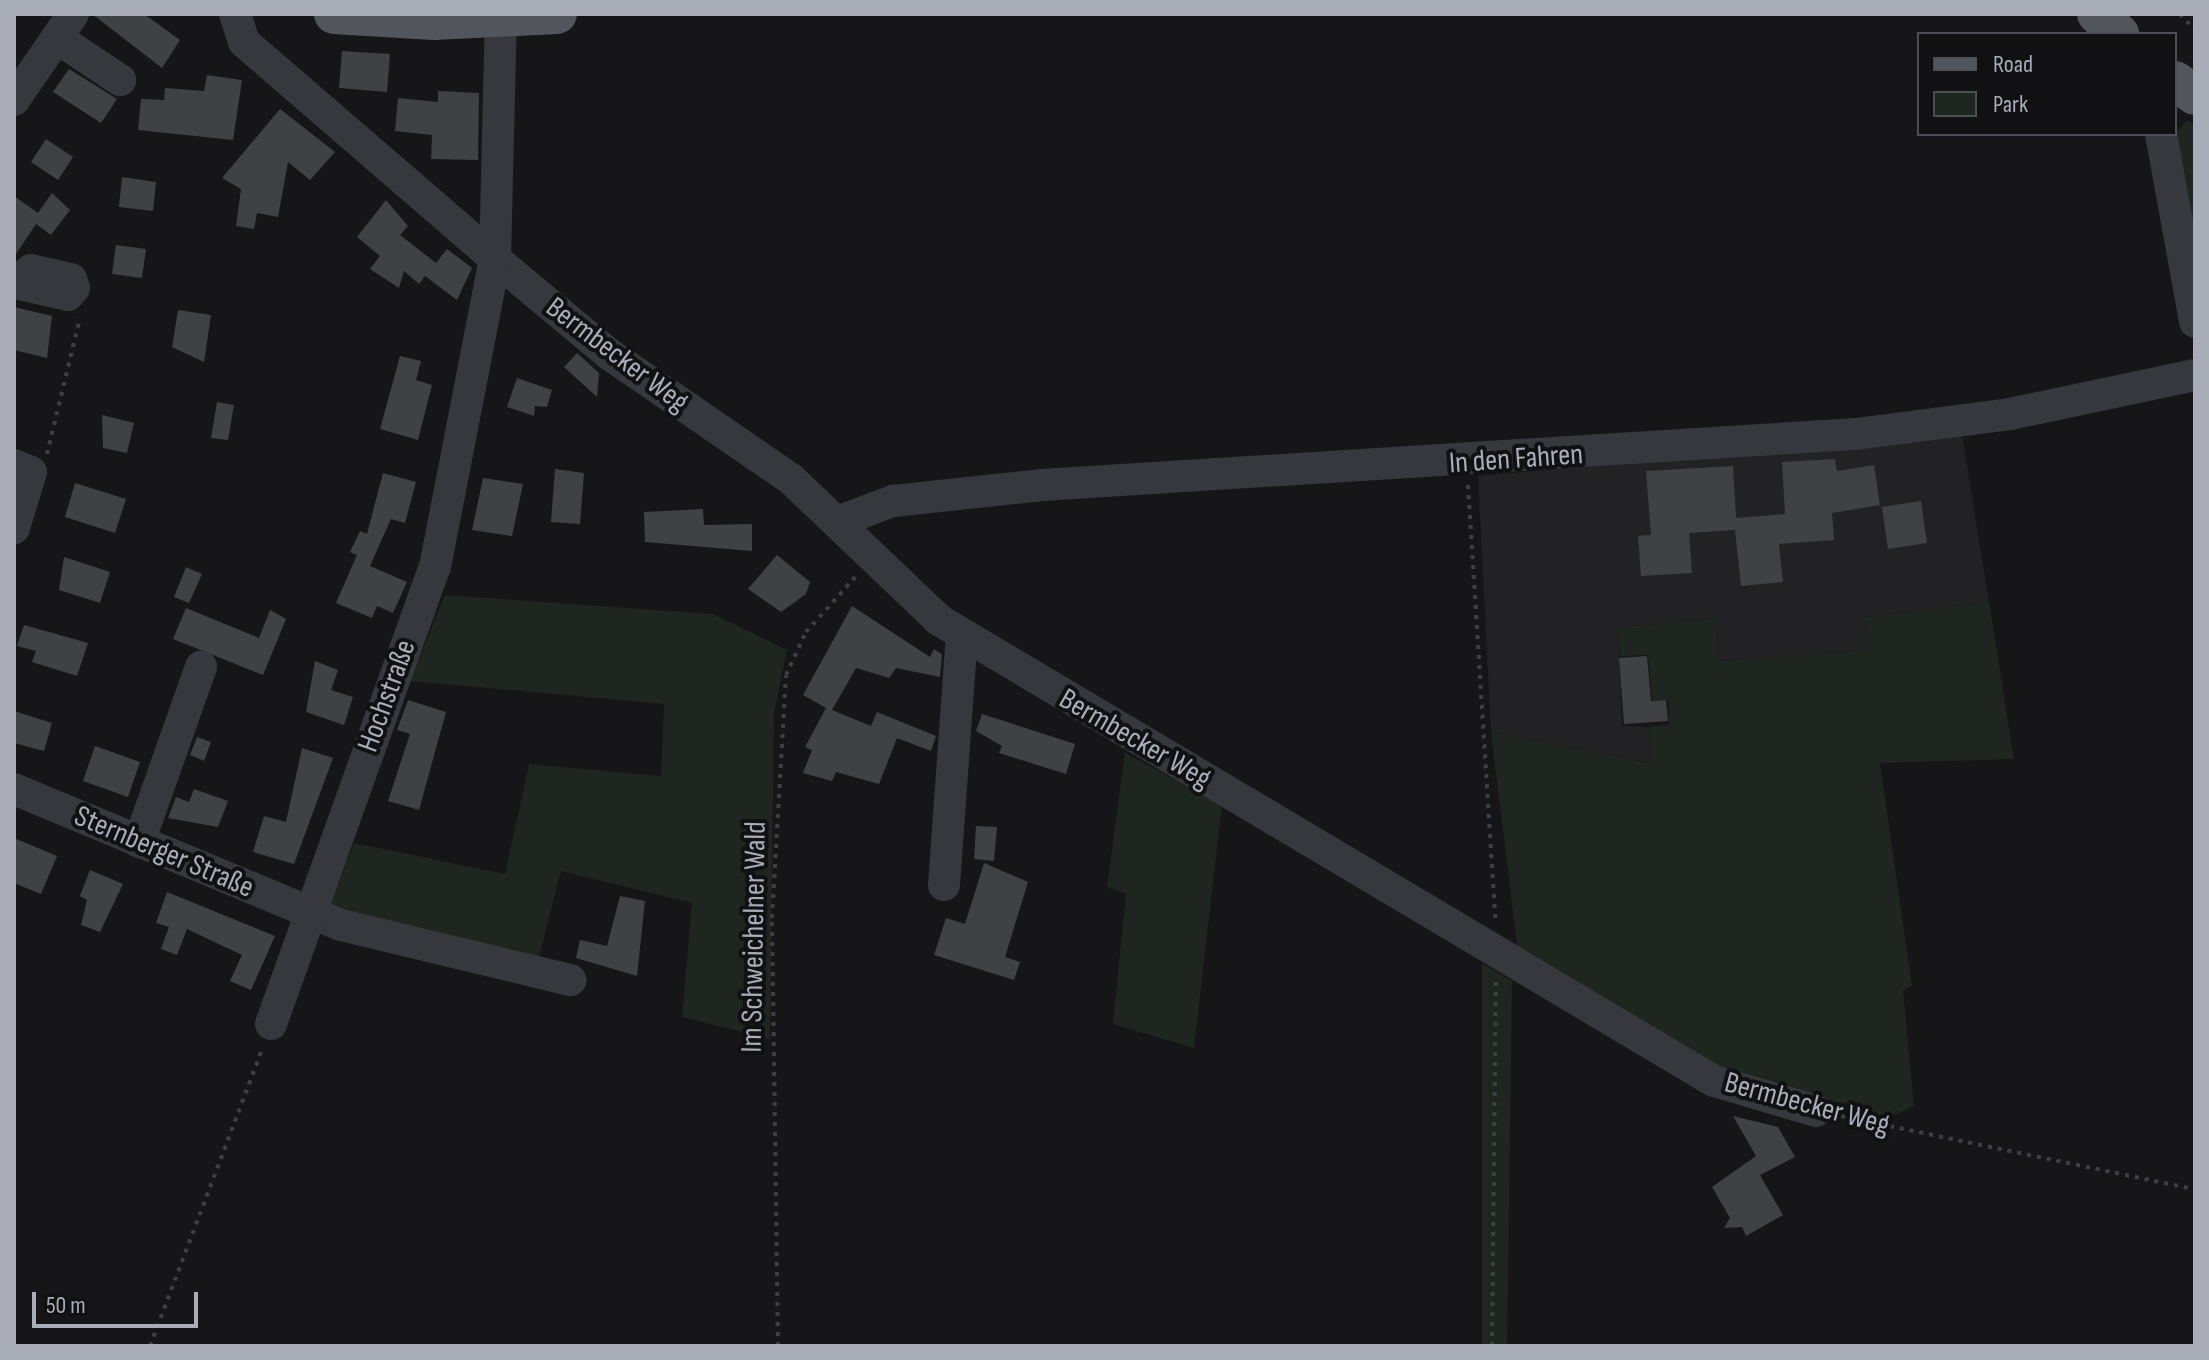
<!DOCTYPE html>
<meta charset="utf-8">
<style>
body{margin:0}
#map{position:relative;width:2209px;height:1360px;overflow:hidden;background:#161618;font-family:"Sofia Sans Condensed",sans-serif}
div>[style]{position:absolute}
.built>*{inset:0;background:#222225}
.green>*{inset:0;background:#1e261f}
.building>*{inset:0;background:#404145}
.path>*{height:4px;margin-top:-2px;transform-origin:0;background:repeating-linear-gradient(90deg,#3d3f44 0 4px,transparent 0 10px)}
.minor>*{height:32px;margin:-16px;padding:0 16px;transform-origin:16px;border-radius:16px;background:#37383d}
.major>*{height:40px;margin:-20px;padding:0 20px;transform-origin:20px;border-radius:20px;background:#53555c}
span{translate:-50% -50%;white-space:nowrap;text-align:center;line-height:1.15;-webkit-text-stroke:8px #111113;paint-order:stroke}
.street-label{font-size:30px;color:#a8adb8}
.frame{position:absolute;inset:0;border:16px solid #a8adb8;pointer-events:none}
.legend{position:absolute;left:1917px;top:32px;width:260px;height:104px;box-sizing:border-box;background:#111113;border:2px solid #4d4f55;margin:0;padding:10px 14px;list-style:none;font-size:24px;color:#a8adb8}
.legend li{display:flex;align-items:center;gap:16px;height:40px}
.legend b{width:40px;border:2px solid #4d4f55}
.scale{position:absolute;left:32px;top:1292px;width:166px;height:36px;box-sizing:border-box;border:4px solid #a8adb8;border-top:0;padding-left:10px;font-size:24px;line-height:28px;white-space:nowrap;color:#a8adb8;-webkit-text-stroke:6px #111113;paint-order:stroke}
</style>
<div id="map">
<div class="built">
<div style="clip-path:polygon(1962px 434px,1989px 602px,1866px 617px,1863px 651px,1719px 661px,1715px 619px,1618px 627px,1622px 726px,1648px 727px,1651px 763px,1491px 732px,1478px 476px)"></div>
</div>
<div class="green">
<div style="clip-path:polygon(2187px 120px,2195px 126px,2195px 273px,2172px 137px)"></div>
<div style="clip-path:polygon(445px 595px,713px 614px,787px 650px,774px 713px,770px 1039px,682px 1017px,692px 903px,561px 871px,533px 981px,322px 927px,354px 843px,505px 874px,529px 764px,661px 776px,664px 704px,410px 681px)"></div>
<div style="clip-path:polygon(1989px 602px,2014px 759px,1880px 763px,1912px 986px,1903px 990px,1914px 1106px,1886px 1119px,1728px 1076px,1546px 972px,1517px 945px,1491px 732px,1650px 763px,1648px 727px,1669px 725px,1668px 700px,1652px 700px,1648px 655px,1620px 656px,1618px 627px,1715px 619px,1719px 661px,1863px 651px,1866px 617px)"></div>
<div style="clip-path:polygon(1125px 753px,1222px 804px,1194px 1048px,1113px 1024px,1126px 894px,1107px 887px)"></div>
<div style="clip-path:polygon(1482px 963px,1512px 981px,1507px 1346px,1482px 1346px)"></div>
</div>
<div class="building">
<div style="clip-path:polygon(92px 14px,144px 14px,180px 40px,162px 68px)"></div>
<div style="clip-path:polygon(342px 51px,390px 54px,387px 92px,339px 88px)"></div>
<div style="clip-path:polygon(69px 69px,117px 99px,101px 123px,53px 92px)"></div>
<div style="clip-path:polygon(207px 75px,242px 80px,233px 140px,138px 130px,141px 99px,164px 100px,165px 88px,204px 91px)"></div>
<div style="clip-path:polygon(438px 91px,479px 93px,478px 160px,431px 159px,432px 135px,395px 131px,398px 98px,438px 102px)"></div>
<div style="clip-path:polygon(280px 109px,335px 152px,310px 180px,288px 162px,278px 217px,257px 213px,254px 229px,236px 226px,241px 189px,222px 178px)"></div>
<div style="clip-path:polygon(46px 139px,73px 157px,58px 180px,31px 162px)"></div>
<div style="clip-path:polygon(122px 177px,156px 182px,153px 211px,119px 207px)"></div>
<div style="clip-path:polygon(52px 193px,70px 210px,51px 235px,36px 224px,14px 257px,14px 196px,38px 213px)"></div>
<div style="clip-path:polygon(386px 200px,408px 226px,400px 235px,436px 263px,447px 249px,472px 268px,457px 300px,425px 276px,419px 284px,404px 271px,399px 288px,370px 269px,380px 256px,357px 237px)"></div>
<div style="clip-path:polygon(116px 245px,146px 249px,142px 278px,112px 274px)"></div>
<div style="clip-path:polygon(14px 307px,52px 316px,47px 358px,14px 350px)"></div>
<div style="clip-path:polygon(178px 310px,211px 315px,204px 362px,172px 347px)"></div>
<div style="clip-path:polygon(577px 353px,599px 373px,597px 397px,564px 367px)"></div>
<div style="clip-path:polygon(400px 356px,421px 361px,416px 380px,432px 385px,418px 440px,380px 429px)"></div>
<div style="clip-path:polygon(517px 378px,552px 390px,547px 407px,535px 406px,534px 416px,507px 407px)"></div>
<div style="clip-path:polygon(217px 402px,234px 405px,228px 440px,211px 438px)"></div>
<div style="clip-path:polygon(102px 415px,134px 423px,127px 453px,103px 448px)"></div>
<div style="clip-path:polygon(1835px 459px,1837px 471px,1874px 465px,1880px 505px,1832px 513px,1834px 540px,1779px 544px,1783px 582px,1741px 586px,1735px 530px,1689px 533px,1692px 573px,1641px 576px,1638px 536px,1651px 535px,1646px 471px,1733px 466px,1736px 518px,1785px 514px,1782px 462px)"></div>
<div style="clip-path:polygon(555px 469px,584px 473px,580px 524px,551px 522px)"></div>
<div style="clip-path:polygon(383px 473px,416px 482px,405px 523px,391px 519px,370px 566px,407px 582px,393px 613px,377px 606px,372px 618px,336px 603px,357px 555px,350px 552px,360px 531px,367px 534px)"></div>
<div style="clip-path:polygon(483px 478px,523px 484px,512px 536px,472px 530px)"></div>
<div style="clip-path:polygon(75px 483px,126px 499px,115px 533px,65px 517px)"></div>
<div style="clip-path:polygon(1921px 501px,1927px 543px,1888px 549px,1882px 507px)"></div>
<div style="clip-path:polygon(703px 509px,704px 525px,752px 524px,752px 551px,645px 542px,644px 512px)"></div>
<div style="clip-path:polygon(777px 555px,810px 582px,806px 594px,781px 612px,748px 589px)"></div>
<div style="clip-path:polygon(64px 557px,110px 572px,100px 603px,59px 590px)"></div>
<div style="clip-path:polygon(186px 567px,202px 574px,189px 603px,174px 597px)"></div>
<div style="clip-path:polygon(852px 606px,930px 657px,934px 649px,942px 654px,940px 677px,896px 668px,889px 678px,856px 668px,832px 710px,871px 726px,877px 712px,936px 736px,931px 751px,897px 738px,879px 784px,836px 772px,832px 781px,803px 773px,812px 750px,805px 747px,826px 708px,803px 695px)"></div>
<div style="clip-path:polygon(186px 608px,259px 638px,270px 610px,286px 619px,263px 675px,173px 639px)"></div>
<div style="clip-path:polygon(24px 625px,88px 643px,77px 676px,32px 662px,36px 651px,17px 646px)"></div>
<div style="clip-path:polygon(1647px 656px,1651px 701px,1666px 700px,1668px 721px,1624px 724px,1619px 658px)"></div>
<div style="clip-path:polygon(315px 661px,338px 670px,331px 690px,353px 697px,344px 725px,306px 712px)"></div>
<div style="clip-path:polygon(408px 700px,446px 712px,419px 810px,388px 801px,410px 734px,397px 730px)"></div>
<div style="clip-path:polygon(14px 711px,52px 723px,44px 751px,14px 743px)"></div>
<div style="clip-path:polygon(982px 714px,1075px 744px,1066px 774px,999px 753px,1002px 746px,976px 731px)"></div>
<div style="clip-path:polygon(197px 737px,211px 742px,204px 761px,190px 755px)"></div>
<div style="clip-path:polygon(95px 746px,140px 762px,128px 797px,83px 781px)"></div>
<div style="clip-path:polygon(302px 748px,333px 758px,294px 864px,253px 852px,264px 816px,286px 822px)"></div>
<div style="clip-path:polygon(194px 789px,228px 801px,218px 827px,168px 818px,176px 797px,189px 802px)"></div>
<div style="clip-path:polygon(976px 826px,997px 827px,994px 861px,974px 859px)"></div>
<div style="clip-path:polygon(14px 838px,57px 856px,41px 894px,14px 883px)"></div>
<div style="clip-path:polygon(984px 863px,1028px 882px,1005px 957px,1020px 962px,1014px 980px,934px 955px,946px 918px,965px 924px)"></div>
<div style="clip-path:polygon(90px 870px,123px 884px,100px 932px,81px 925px,87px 900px,80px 896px)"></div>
<div style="clip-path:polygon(167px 892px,275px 936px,251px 990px,230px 981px,242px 955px,187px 929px,177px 955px,161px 949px,169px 927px,156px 923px)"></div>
<div style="clip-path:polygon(620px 896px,645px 901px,637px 976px,576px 958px,580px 940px,607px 946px)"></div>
<div style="clip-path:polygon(1733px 1116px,1778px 1127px,1795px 1157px,1760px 1175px,1783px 1215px,1746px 1236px,1742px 1227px,1724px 1228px,1730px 1218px,1712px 1187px,1756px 1156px)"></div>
</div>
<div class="path">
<div style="left:2180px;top:14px;width:22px;rotate:47deg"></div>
<div style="left:47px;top:454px;width:140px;rotate:-76.4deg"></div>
<div style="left:1468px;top:485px;width:436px;rotate:86.4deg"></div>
<div style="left:1841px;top:1116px;width:361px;rotate:11.7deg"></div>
<div style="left:150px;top:1346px;width:317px;rotate:-69.3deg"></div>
<div style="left:778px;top:1346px;width:428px;rotate:-90.8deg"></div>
<div style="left:772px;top:918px;width:243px;rotate:-86.7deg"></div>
<div style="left:786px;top:675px;width:47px;rotate:-65.1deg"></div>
<div style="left:806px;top:632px;width:75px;rotate:-48.2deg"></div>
<div style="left:1492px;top:1346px;width:366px;rotate:-89.4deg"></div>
</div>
<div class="minor">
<div style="left:235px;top:14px;width:29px;rotate:72deg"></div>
<div style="left:244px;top:42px;width:332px;rotate:40.8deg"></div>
<div style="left:495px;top:259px;width:148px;rotate:39.8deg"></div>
<div style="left:609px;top:354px;width:221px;rotate:34.5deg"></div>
<div style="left:791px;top:479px;width:204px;rotate:43.6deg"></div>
<div style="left:939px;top:620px;width:902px;rotate:30.75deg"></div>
<div style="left:1714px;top:1081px;width:106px;rotate:16.4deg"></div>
<div style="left:57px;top:38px;width:76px;rotate:33.7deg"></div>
<div style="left:14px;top:100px;width:104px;rotate:-55.5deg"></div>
<div style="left:2161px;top:134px;width:191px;rotate:79.7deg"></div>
<div style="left:14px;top:283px;width:55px;rotate:12.5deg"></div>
<div style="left:68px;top:295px;width:9px;rotate:-49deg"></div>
<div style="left:74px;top:288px;width:9px;rotate:-108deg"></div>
<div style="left:71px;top:279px;width:41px;rotate:-167.3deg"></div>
<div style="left:31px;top:270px;width:21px;rotate:141deg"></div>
<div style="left:14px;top:465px;width:18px;rotate:22deg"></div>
<div style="left:31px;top:472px;width:59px;rotate:106.9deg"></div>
<div style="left:837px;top:522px;width:60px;rotate:-20.6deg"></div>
<div style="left:893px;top:501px;width:150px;rotate:-6.1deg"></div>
<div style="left:1042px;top:485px;width:816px;rotate:-3.59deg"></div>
<div style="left:1856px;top:434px;width:155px;rotate:-7.4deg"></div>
<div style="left:2010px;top:414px;width:189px;rotate:-11.9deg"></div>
<div style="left:14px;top:789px;width:354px;rotate:22.6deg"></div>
<div style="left:341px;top:925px;width:236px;rotate:13.5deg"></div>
<div style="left:139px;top:842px;width:186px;rotate:-70.5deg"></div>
<div style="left:944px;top:885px;width:251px;rotate:-85.9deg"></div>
<div style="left:271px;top:1024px;width:486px;rotate:-70.3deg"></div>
<div style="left:435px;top:567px;width:314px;rotate:-79deg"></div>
<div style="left:495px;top:259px;width:245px;rotate:-88.6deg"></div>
</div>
<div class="major">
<div style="left:334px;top:14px;width:100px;rotate:3.4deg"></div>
<div style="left:434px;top:20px;width:123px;rotate:-2.8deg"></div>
<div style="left:2097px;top:14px;width:30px;rotate:42deg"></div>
<div style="left:2175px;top:81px;width:24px;rotate:35deg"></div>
</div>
<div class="street-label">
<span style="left:617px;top:355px;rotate:37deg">Bermbecker Weg</span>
<span style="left:1516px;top:459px;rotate:-4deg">In den Fahren</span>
<span style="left:387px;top:696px;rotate:-70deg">Hochstraße</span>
<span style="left:1135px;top:739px;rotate:30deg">Bermbecker Weg</span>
<span style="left:164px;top:852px;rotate:23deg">Sternberger Straße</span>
<span style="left:754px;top:937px;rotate:-89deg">Im Schweichelner Wald</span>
<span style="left:1807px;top:1104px;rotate:15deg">Bermbecker Weg</span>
</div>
<div class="frame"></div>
<ul class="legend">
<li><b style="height:10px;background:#53555c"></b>Road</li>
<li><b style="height:22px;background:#1e261f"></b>Park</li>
</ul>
<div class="scale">50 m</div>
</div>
